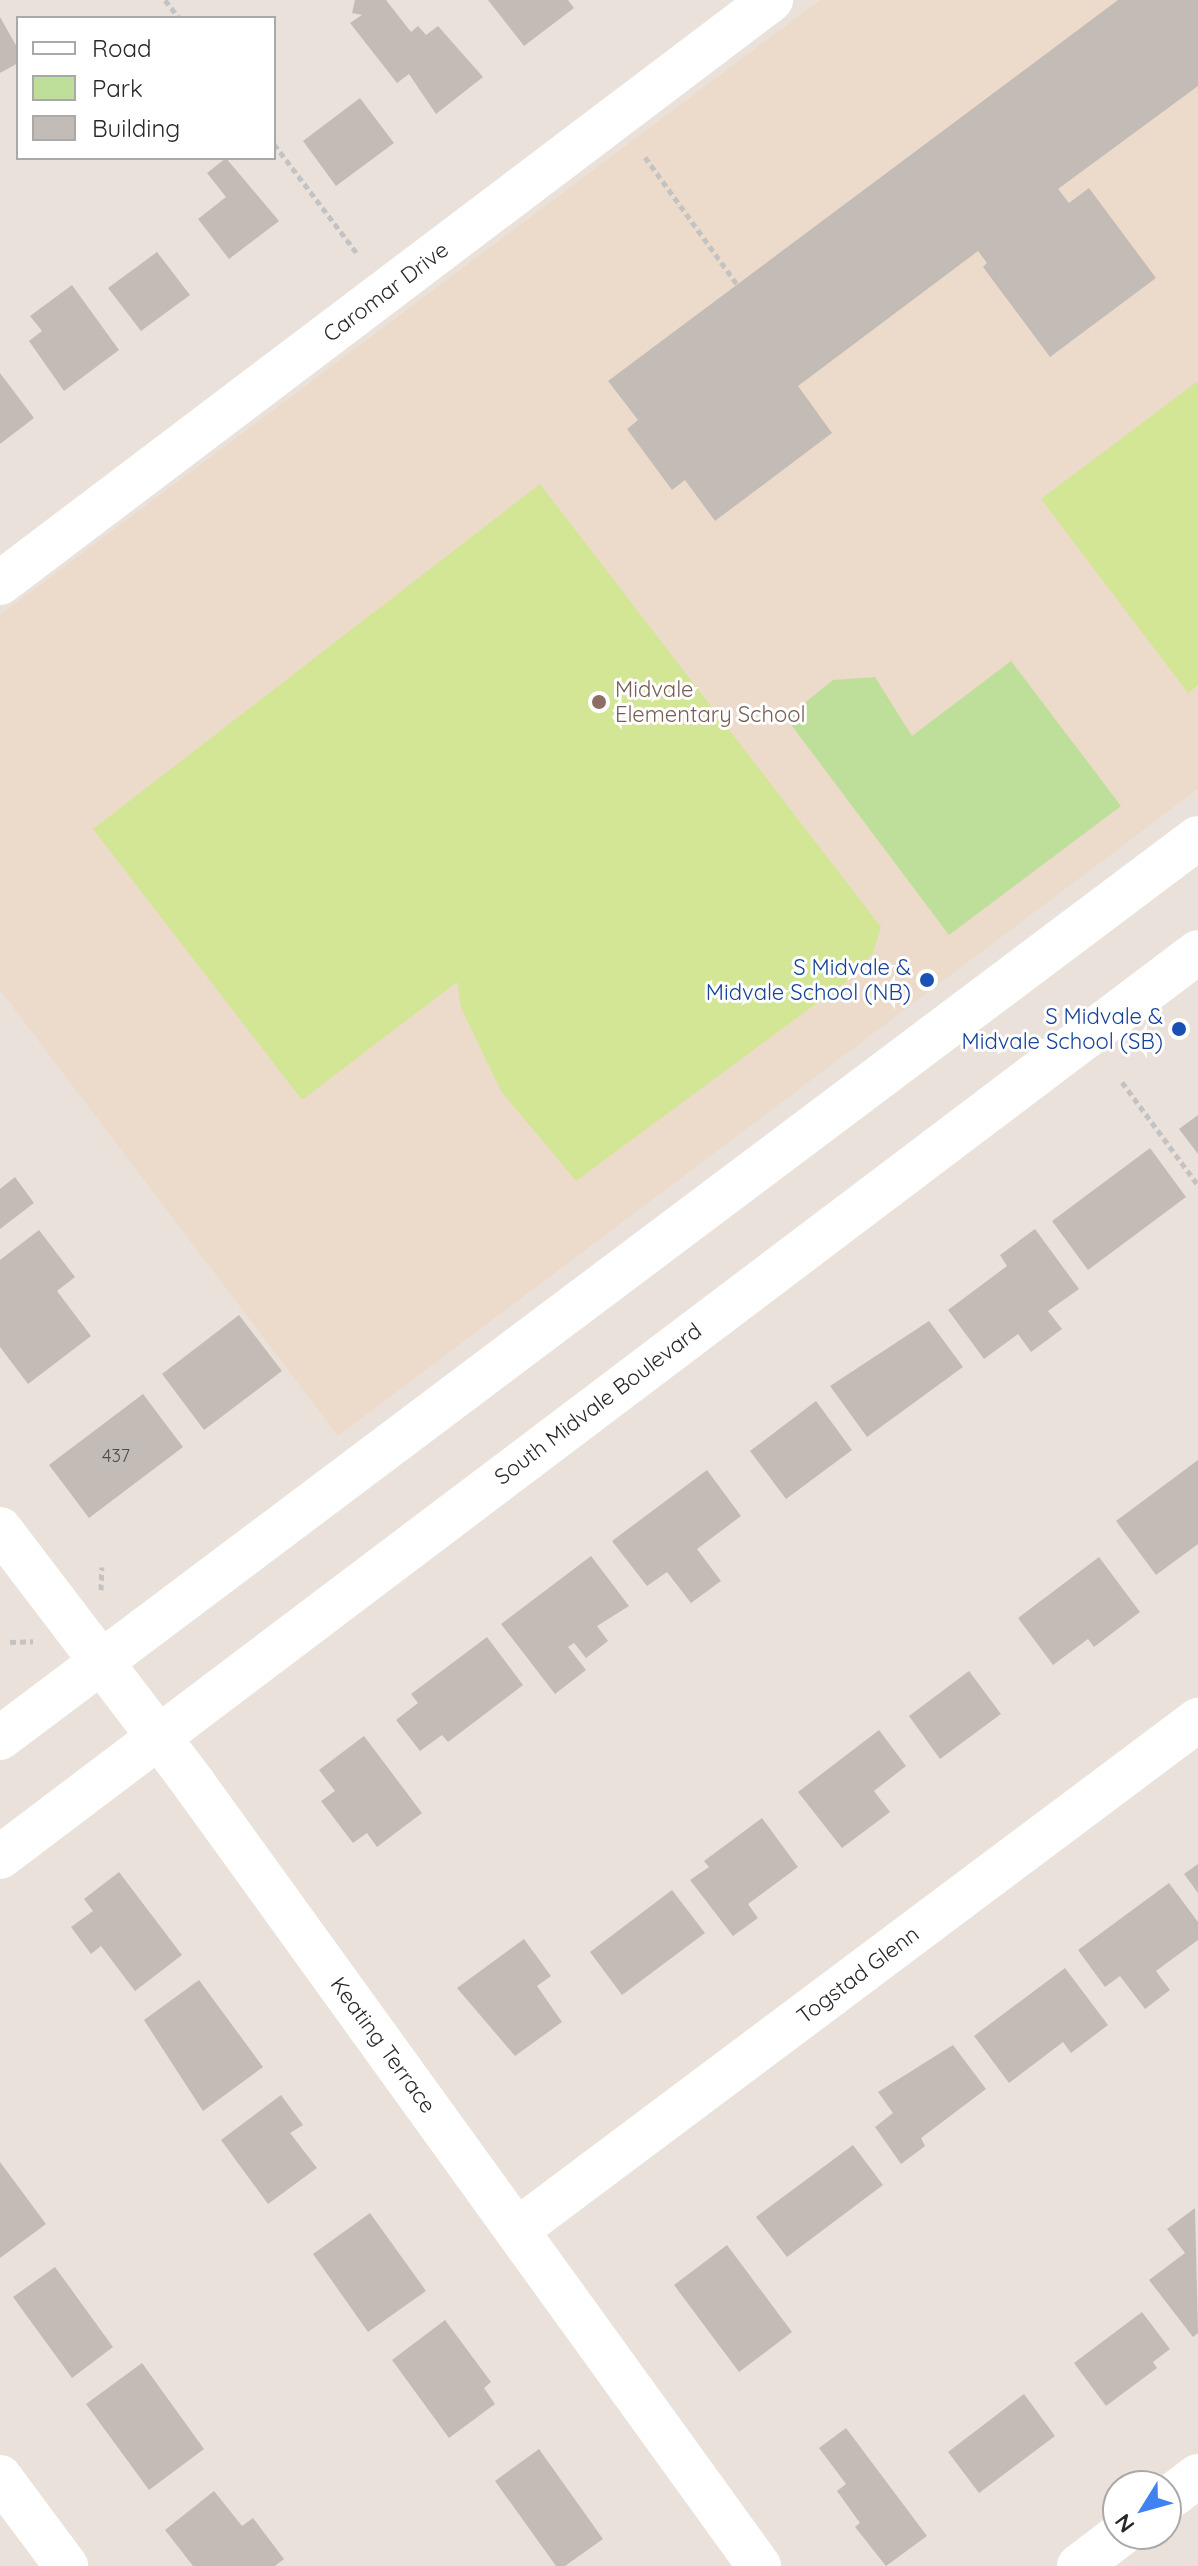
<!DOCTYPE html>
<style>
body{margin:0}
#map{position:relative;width:1198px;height:2566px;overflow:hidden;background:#eae1db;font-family:Quicksand,sans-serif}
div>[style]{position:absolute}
.education>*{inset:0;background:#ecdbca}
.green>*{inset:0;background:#bedf99}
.pitch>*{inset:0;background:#d3e695}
.building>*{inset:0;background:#c3bcb6}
.path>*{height:5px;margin-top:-2.5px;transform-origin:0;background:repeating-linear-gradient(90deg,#c3c3c3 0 6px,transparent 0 10px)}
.street>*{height:44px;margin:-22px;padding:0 22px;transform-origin:22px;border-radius:22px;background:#fff}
.secondary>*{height:44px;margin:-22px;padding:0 22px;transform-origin:22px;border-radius:22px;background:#fff}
.dots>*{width:22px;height:22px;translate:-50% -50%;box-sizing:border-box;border:4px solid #fff;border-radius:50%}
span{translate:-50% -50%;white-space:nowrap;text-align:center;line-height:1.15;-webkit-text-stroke:6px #fff;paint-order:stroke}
.number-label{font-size:18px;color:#504e4c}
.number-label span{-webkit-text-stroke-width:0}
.street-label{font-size:22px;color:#292929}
.education-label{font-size:22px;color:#785e54}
.left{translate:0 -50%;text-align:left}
.transit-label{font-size:22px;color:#164399}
.right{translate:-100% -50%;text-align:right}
.legend{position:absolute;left:16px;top:16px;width:260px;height:144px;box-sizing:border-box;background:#fff;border:2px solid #a9a9a9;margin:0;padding:10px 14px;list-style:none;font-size:24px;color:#292929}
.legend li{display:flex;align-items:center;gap:16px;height:40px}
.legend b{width:40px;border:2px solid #a9a9a9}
.north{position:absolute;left:1102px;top:2470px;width:80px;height:80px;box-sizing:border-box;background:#fff;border:2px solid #a9a9a9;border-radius:50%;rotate:233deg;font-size:22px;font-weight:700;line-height:32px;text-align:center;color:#292929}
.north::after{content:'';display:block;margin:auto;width:28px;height:36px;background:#4082f2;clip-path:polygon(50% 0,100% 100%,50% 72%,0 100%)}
</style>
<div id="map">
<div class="education">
<div style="clip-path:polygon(820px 0,1198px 0,1198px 789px,338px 1436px,0 990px,0 615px)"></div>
</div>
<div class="green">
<div style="clip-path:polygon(1011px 661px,1121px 806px,949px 935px,786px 718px,833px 680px,875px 677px,912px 736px)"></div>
</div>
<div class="pitch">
<div style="clip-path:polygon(1198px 381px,1198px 685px,1188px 693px,1041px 499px)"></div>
<div style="clip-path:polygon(540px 484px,881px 927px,873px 953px,847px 981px,576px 1181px,501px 1091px,461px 1008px,457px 982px,302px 1100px,93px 829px)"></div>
</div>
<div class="building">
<div style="clip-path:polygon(355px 0,386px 0,411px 32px,418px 26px,426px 35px,438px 26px,483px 77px,436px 114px,409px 74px,397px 83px,350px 23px,362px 15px,352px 13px)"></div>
<div style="clip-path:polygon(488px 0,568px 0,574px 8px,524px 46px)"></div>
<div style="clip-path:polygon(1118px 0,1198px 0,1198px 86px,1058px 189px,1069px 203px,1089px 188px,1156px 278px,1050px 357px,983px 267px,987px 263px,978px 251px,798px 386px,832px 433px,715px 521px,685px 480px,672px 490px,627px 429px,638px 420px,608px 381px)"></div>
<div style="clip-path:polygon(0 17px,18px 49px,18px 63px,0 73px)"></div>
<div style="clip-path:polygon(360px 98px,394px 143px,336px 186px,303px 141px)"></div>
<div style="clip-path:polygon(226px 158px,279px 221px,229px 259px,198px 219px,226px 197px,207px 173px)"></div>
<div style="clip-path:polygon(157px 252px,190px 295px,141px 331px,108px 288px)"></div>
<div style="clip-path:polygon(72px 285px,119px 350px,64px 391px,29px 341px,42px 331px,30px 316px)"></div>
<div style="clip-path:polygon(0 373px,34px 418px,0 444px)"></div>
<div style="clip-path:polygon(1198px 1115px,1198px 1154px,1179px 1129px)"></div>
<div style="clip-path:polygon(1150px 1148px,1186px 1197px,1088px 1270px,1052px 1221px)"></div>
<div style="clip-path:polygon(15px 1177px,34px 1203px,0 1229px,0 1189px)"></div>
<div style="clip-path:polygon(1035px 1229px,1079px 1289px,1048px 1311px,1062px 1329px,1031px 1352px,1018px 1334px,984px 1359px,948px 1310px,1007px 1266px,1000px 1255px)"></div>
<div style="clip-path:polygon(39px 1230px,75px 1277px,57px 1291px,91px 1336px,28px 1384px,0 1347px,0 1260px)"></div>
<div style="clip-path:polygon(239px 1315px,282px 1371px,204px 1430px,162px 1374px)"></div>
<div style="clip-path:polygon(929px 1321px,963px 1367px,867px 1437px,830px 1386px)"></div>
<div style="clip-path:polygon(143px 1394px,183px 1447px,89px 1518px,49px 1465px)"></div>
<div style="clip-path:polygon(816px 1401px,852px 1450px,786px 1499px,750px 1451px)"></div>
<div style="clip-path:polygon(1198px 1460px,1198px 1544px,1156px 1575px,1116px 1521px)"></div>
<div style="clip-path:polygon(707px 1470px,741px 1516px,697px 1549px,721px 1581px,691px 1603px,667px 1572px,647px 1586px,612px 1541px)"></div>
<div style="clip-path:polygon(591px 1556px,629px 1606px,597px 1626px,608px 1641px,586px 1658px,574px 1643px,568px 1647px,586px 1670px,555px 1694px,501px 1624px)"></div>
<div style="clip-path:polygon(1099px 1557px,1140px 1612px,1094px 1647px,1088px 1639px,1053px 1665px,1018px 1618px)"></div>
<div style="clip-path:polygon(487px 1637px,523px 1685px,448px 1742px,442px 1735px,420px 1751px,396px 1720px,418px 1703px,411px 1694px)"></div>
<div style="clip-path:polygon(969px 1671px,1001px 1714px,940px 1759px,909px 1716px)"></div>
<div style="clip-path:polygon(879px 1730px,906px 1766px,874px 1791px,890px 1812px,842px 1848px,798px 1792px)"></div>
<div style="clip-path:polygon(364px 1736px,422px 1813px,377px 1847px,367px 1833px,353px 1843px,321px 1801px,335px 1791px,319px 1770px)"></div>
<div style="clip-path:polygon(762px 1818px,798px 1867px,748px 1904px,758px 1918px,733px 1936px,690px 1880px,709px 1867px,704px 1861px)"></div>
<div style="clip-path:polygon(1198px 1864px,1198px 1893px,1184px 1874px)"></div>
<div style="clip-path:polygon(119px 1872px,182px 1955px,135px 1991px,101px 1946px,91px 1954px,71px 1927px,93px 1911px,84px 1899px)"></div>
<div style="clip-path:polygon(1169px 1883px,1198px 1922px,1198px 1940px,1156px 1971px,1170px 1990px,1145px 2009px,1120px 1976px,1105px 1987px,1078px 1950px)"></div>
<div style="clip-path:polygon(672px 1890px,705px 1933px,622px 1995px,590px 1952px)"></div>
<div style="clip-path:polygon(524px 1939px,551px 1976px,537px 1986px,562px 2022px,515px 2056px,457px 1988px)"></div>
<div style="clip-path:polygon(1065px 1968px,1108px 2025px,1071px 2053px,1063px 2042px,1009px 2083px,974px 2036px)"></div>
<div style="clip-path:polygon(199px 1980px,263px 2067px,203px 2111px,144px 2020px)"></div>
<div style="clip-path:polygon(953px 2045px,986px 2089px,921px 2138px,925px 2146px,901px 2164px,875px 2127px,893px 2113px,878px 2092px)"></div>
<div style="clip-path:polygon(281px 2095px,303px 2125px,290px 2133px,317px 2168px,268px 2204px,221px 2140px)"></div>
<div style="clip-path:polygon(853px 2145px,883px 2185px,787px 2257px,756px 2217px)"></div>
<div style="clip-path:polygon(0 2162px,46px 2224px,0 2258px)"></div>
<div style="clip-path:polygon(1195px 2208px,1198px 2333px,1193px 2337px,1149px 2280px,1185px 2253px,1167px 2229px)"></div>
<div style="clip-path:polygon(370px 2213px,426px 2291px,368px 2332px,313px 2254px)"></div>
<div style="clip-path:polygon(727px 2245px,792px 2332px,739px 2372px,674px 2285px)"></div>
<div style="clip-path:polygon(55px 2267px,113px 2347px,72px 2378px,13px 2297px)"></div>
<div style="clip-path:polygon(1142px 2312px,1170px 2349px,1153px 2362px,1157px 2368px,1106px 2406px,1074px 2363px)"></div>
<div style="clip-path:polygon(445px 2320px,491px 2382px,484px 2388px,495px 2404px,449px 2438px,392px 2360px)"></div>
<div style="clip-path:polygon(142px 2363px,204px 2449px,149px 2490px,86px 2404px)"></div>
<div style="clip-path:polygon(1024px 2394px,1055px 2436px,979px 2493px,948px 2452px)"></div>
<div style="clip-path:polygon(846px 2428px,927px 2536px,886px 2566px,855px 2527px,860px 2523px,837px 2491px,846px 2484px,819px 2448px)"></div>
<div style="clip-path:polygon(539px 2449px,603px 2539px,565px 2566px,556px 2566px,495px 2481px)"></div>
<div style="clip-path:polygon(214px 2491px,242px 2526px,253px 2518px,284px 2559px,275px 2566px,193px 2566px,165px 2530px)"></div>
</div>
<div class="path">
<div style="left:165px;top:0;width:23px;rotate:52deg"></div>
<div style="left:274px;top:144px;width:136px;rotate:52.8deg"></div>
<div style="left:645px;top:157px;width:157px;rotate:54.1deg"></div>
<div style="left:1122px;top:1082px;width:128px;rotate:53.6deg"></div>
<div style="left:101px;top:1590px;width:23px;rotate:-88deg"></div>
<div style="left:10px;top:1642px;width:23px;rotate:-2deg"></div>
</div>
<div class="street">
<div style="left:0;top:583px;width:967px;rotate:-37.1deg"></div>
<div style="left:0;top:1529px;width:320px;rotate:52.7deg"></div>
<div style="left:194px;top:1784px;width:965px;rotate:54.15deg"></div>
<div style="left:517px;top:2230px;width:851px;rotate:-36.83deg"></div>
<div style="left:0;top:2477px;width:111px;rotate:53.4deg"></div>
<div style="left:1166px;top:2500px;width:40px;rotate:-37deg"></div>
<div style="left:1079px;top:2566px;width:53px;rotate:-37.3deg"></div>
</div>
<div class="secondary">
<div style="left:0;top:1738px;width:1498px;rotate:-36.92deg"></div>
<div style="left:0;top:1857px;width:1501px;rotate:-37.07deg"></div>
</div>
<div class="dots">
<div style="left:599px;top:702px;background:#8d6e63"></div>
<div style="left:927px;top:980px;background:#1a4fb4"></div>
<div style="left:1179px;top:1029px;background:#1a4fb4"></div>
</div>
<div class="number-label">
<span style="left:116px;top:1456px">437</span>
</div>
<div class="street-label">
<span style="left:386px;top:292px;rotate:-37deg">Caromar Drive</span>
<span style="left:598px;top:1404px;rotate:-37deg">South Midvale Boulevard</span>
<span style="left:858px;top:1975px;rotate:-37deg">Togstad Glenn</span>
<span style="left:383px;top:2045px;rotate:54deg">Keating Terrace</span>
</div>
<div class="education-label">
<span class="left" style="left:615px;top:702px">Midvale<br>Elementary School</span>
</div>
<div class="transit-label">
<span class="right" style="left:911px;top:980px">S Midvale &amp;<br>Midvale School (NB)</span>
<span class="right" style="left:1163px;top:1029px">S Midvale &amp;<br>Midvale School (SB)</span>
</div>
<ul class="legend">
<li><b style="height:10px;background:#fff"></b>Road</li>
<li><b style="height:22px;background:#bedf99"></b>Park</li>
<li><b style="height:22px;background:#c3bcb6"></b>Building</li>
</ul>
<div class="north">N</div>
</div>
